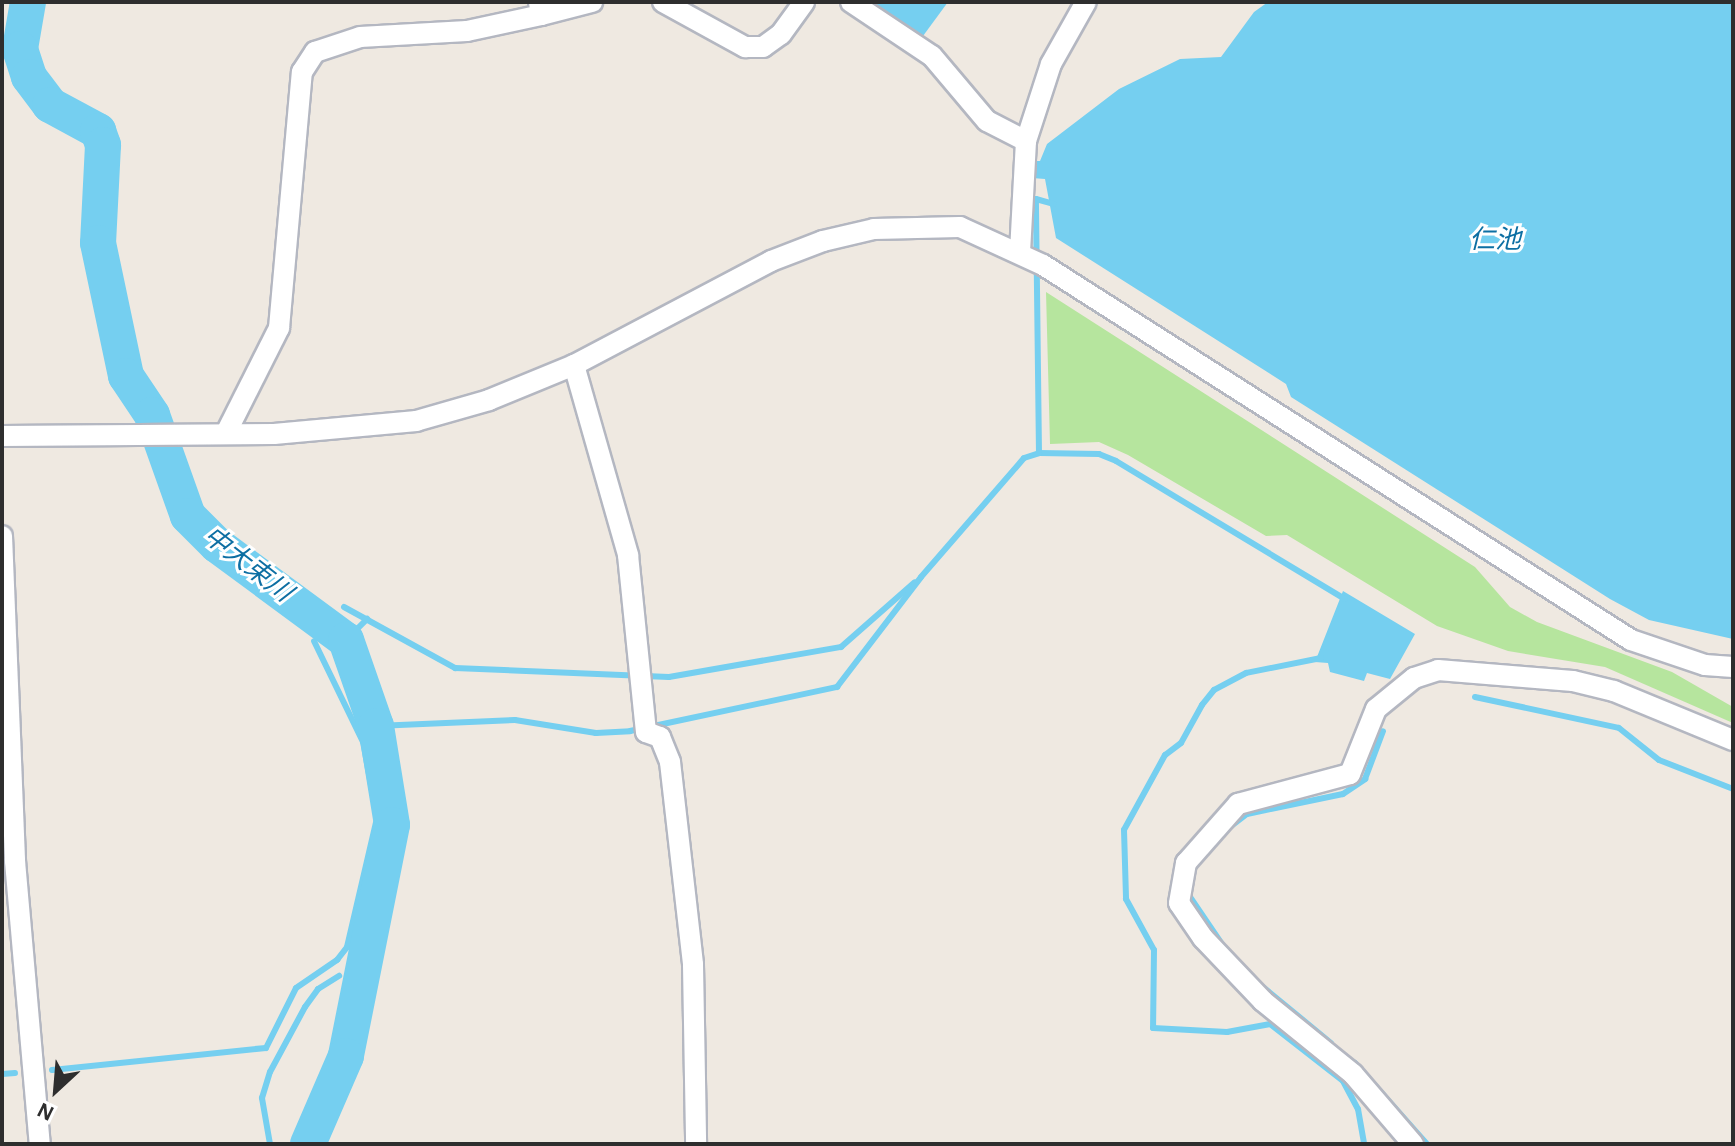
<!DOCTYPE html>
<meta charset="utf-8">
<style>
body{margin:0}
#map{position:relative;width:1735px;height:1146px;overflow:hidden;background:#efe9e1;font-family:"Alegreya Sans","Noto Sans JP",sans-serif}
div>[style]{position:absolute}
.green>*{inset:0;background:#b6e59e}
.water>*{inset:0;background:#75cff0}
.stream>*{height:6px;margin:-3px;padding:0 3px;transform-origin:3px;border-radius:3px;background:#75cff0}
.river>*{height:36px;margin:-18px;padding:0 18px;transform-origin:18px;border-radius:18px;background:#75cff0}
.roads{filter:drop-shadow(2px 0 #b4b7c1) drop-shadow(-2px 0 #b4b7c1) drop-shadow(0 2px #b4b7c1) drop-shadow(0 -2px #b4b7c1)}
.minor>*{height:20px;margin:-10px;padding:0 10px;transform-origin:10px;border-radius:10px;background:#fff}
span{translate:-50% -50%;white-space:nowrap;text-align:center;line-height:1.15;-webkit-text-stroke:6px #fff;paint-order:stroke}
.water-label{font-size:26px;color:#0d6fa3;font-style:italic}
.frame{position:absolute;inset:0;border:4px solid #2e2e2e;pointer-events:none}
.north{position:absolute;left:16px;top:1050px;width:80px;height:80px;-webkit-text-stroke:6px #fff;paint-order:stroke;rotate:206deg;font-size:22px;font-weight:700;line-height:32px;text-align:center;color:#2e2e2e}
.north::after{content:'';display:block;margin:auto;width:28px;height:36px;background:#2e2e2e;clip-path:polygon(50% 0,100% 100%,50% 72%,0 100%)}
</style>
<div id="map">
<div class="green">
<div style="clip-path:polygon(1046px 292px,1475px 567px,1510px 607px,1537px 622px,1672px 672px,1733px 707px,1733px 723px,1605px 667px,1508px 651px,1437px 626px,1287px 535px,1266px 536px,1128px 455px,1099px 442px,1050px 444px)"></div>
</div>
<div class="water">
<div style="clip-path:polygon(872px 2px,948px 2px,923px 36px)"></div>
<div style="clip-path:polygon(1268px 2px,1733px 2px,1733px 639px,1649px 620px,1610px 599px,1291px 397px,1286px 384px,1056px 238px,1045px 179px,1032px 178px,1032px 161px,1040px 161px,1047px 144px,1119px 89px,1180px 59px,1221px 57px,1254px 12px)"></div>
<div style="clip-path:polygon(1343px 591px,1415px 634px,1390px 679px,1367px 673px,1364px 681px,1330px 672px,1328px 663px,1315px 662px)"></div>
</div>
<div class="stream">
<div style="left:1039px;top:453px;width:60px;rotate:1deg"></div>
<div style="left:1099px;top:454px;width:18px;rotate:22deg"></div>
<div style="left:1116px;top:461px;width:267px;rotate:31.1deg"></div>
<div style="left:344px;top:607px;width:127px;rotate:28.8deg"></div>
<div style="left:455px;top:668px;width:214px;rotate:2.4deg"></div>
<div style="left:669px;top:677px;width:175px;rotate:-9.9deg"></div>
<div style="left:841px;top:647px;width:98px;rotate:-41.3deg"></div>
<div style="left:346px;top:640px;width:30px;rotate:-45deg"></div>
<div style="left:1321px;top:658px;width:76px;rotate:168.7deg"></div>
<div style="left:1246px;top:673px;width:36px;rotate:152deg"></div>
<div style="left:1214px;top:690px;width:19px;rotate:129deg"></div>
<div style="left:1202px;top:705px;width:43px;rotate:118.9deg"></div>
<div style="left:1181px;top:743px;width:20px;rotate:143deg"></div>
<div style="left:1165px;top:755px;width:85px;rotate:118.7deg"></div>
<div style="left:1124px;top:830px;width:69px;rotate:88.3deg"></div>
<div style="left:1126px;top:899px;width:58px;rotate:61.2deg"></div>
<div style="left:1154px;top:950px;width:78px;rotate:90.7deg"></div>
<div style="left:1153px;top:1028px;width:74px;rotate:3.1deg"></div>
<div style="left:1227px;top:1032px;width:44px;rotate:-10.5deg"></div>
<div style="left:1270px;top:1024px;width:93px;rotate:38deg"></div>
<div style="left:1343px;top:1081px;width:32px;rotate:62deg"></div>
<div style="left:1358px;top:1109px;width:36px;rotate:80deg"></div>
<div style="left:1475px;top:697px;width:147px;rotate:12.1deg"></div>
<div style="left:1619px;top:728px;width:51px;rotate:38.7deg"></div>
<div style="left:1659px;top:760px;width:79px;rotate:21.4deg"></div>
<div style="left:376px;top:726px;width:139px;rotate:-2.5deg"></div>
<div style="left:515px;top:720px;width:82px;rotate:9.1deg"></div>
<div style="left:596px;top:733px;width:34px;rotate:-3deg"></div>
<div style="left:630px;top:731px;width:212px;rotate:-12deg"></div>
<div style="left:837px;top:687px;width:138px;rotate:-52.6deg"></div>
<div style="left:921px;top:577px;width:157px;rotate:-49.1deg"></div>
<div style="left:1024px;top:458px;width:16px;rotate:-18deg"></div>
<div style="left:1039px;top:453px;width:254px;rotate:-90.7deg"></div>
<div style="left:1036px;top:199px;width:18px;rotate:16deg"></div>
<div style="left:1231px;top:826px;width:20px;rotate:-37deg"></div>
<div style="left:1247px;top:814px;width:98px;rotate:-11.8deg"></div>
<div style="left:1343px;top:794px;width:27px;rotate:-34deg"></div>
<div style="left:1365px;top:779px;width:51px;rotate:-69.4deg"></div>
<div style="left:1188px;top:894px;width:60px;rotate:55.8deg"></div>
<div style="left:1263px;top:987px;width:88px;rotate:39.5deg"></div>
<div style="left:1355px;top:1063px;width:108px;rotate:48.4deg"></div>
<div style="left:52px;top:1070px;width:215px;rotate:-5.9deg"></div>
<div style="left:266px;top:1048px;width:67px;rotate:-63.4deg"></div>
<div style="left:296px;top:988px;width:50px;rotate:-34.3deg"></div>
<div style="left:337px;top:960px;width:16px;rotate:-52deg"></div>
<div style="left:347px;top:947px;width:132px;rotate:-76.9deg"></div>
<div style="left:377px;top:818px;width:77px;rotate:-100.4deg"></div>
<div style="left:363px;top:742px;width:112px;rotate:-115.9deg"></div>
<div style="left:2px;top:1074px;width:13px;rotate:-4deg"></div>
<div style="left:270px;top:1144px;width:47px;rotate:-99.9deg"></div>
<div style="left:262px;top:1098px;width:27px;rotate:-73deg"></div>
<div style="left:270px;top:1072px;width:74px;rotate:-61.7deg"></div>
<div style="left:305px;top:1007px;width:22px;rotate:-54deg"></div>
<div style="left:318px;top:989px;width:25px;rotate:-32deg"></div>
</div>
<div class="river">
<div style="left:28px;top:2px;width:48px;rotate:99.7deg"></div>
<div style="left:20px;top:49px;width:29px;rotate:72deg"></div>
<div style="left:29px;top:77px;width:35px;rotate:53deg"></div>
<div style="left:50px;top:105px;width:55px;rotate:28.4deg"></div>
<div style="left:98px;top:131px;width:15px;rotate:70deg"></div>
<div style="left:103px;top:145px;width:98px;rotate:92.9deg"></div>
<div style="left:98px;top:243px;width:136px;rotate:78.1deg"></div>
<div style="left:126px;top:376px;width:47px;rotate:56.3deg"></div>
<div style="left:152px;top:415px;width:107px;rotate:70.4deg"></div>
<div style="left:188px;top:516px;width:41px;rotate:45deg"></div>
<div style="left:217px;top:545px;width:160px;rotate:36.4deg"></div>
<div style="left:346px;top:640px;width:91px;rotate:70.8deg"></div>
<div style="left:376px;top:726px;width:100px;rotate:80.8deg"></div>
<div style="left:392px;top:825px;width:236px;rotate:101.3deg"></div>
<div style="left:346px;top:1056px;width:96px;rotate:113.4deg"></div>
</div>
<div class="roads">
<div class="minor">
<div style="left:663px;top:2px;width:94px;rotate:28.8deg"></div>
<div style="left:745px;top:47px;width:18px"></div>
<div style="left:763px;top:47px;width:22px;rotate:-36deg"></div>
<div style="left:781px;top:34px;width:39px;rotate:-54deg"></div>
<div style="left:851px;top:2px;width:97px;rotate:33.7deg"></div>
<div style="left:932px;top:56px;width:85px;rotate:49.8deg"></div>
<div style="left:987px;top:121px;width:44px;rotate:27.1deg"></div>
<div style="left:541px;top:15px;width:53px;rotate:-14.3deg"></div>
<div style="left:1020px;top:252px;width:111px;rotate:-86.9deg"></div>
<div style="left:1026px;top:141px;width:81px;rotate:-72deg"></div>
<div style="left:1051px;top:64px;width:71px;rotate:-60.6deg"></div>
<div style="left:574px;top:365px;width:198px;rotate:74.1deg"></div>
<div style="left:628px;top:555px;width:178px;rotate:84.2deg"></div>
<div style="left:646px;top:732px;width:15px;rotate:20deg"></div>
<div style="left:660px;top:737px;width:27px;rotate:68deg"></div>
<div style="left:670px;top:762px;width:204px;rotate:83.5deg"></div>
<div style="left:693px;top:965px;width:179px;rotate:89deg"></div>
<div style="left:226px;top:433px;width:118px;rotate:-63.2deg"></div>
<div style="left:279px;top:328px;width:257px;rotate:-84.9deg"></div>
<div style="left:302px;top:72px;width:24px;rotate:-57deg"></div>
<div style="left:315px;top:52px;width:47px;rotate:-18.4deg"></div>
<div style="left:360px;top:37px;width:107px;rotate:-3.2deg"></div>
<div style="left:467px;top:31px;width:76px;rotate:-12.2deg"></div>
<div style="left:541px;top:15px;width:13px;rotate:-99deg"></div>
<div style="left:2px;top:436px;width:272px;rotate:-0.4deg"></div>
<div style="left:274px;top:434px;width:143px;rotate:-5.2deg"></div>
<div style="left:416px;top:421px;width:76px;rotate:-16deg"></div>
<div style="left:489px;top:400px;width:92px;rotate:-22.4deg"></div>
<div style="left:574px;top:365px;width:223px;rotate:-27.8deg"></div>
<div style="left:771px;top:261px;width:56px;rotate:-21deg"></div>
<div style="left:823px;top:241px;width:52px;rotate:-13.2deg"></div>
<div style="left:874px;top:229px;width:86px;rotate:-1.3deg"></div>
<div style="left:960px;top:227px;width:91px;rotate:24.6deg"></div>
<div style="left:1043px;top:265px;width:697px;rotate:32.53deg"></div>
<div style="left:1631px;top:640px;width:78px;rotate:18.7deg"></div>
<div style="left:1705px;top:665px;width:28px;rotate:4deg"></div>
<div style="left:2px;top:536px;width:325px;rotate:87.7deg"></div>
<div style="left:15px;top:861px;width:284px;rotate:85deg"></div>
<div style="left:1413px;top:1144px;width:92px;rotate:-130.6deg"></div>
<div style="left:1353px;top:1074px;width:116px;rotate:-141deg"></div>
<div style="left:1263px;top:1001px;width:87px;rotate:-133.6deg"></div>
<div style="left:1203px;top:938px;width:42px;rotate:-124.4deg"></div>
<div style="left:1179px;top:903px;width:41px;rotate:-80.1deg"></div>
<div style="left:1186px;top:863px;width:79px;rotate:-48.6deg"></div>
<div style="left:1238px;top:804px;width:116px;rotate:-15deg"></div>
<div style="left:1350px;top:774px;width:70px;rotate:-68.2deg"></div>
<div style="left:1376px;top:709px;width:49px;rotate:-39.2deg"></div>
<div style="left:1414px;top:678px;width:25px;rotate:-18deg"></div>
<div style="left:1438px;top:670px;width:135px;rotate:4.7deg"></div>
<div style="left:1573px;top:681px;width:42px;rotate:13.7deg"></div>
<div style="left:1614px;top:691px;width:129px;rotate:22.4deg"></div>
</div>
</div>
<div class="water-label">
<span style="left:1495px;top:241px">仁池</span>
<span style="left:247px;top:565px;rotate:38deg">中大束川</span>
</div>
<div class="frame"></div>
<div class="north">N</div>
</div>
